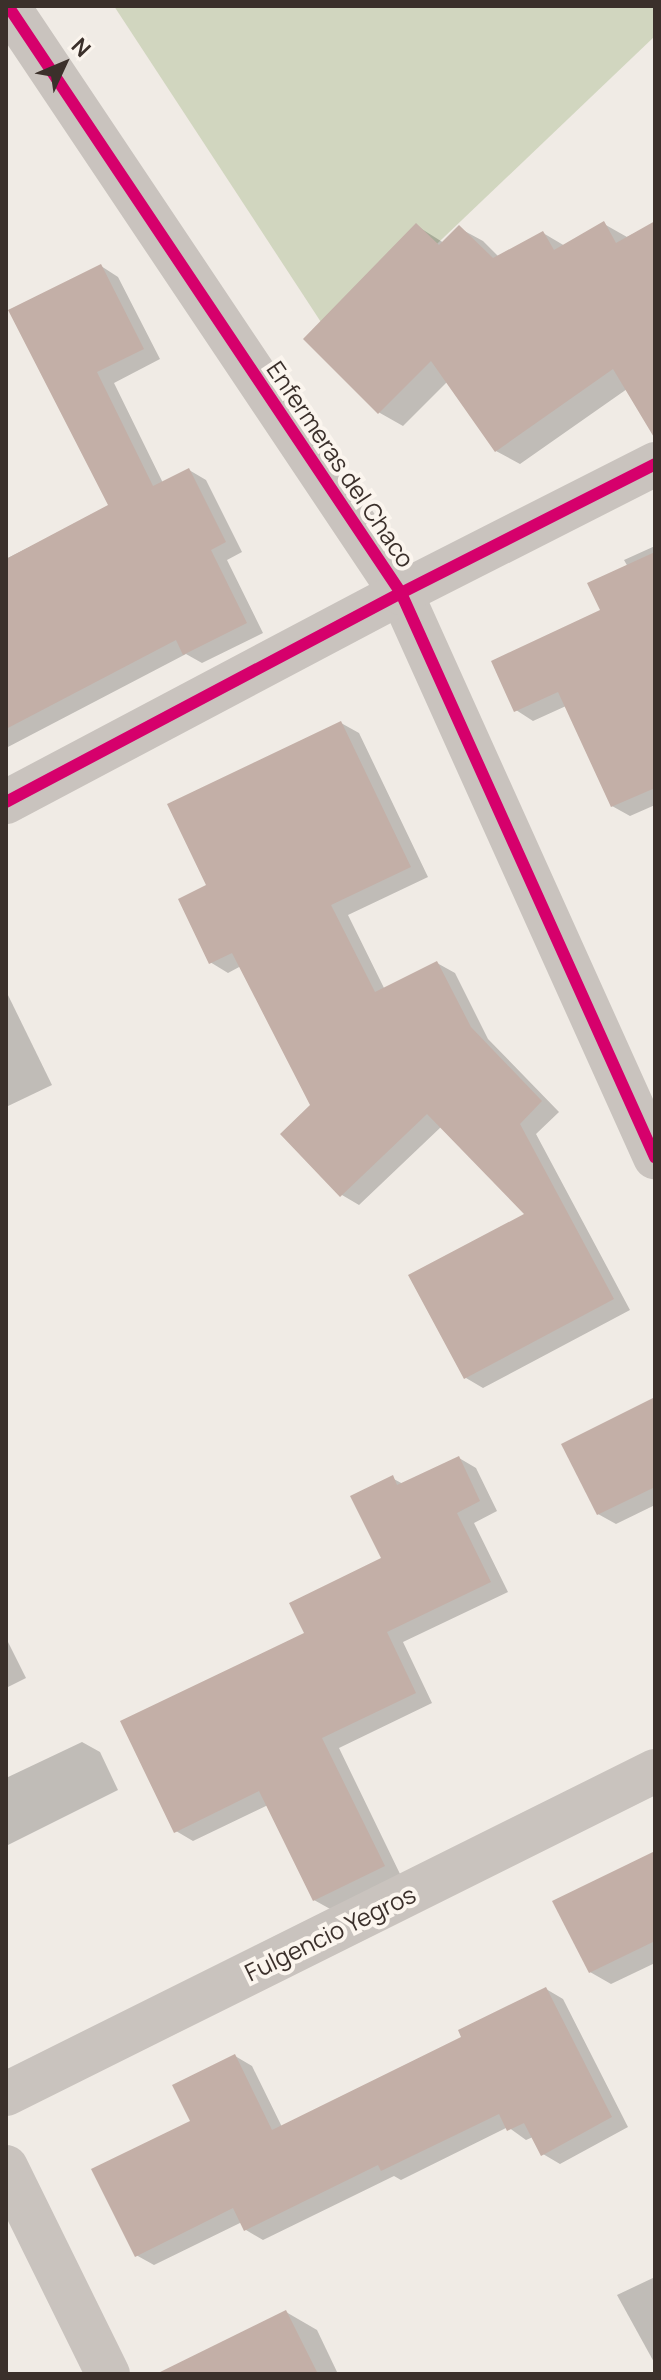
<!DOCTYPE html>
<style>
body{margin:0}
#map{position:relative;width:661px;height:2380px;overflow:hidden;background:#f0ebe5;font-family:Manrope,sans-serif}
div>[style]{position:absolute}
.green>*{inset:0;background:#d1d6bf}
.shadow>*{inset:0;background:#0003}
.building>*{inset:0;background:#c3afa7}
.minor>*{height:44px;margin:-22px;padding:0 22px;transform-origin:22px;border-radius:22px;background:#c9c3be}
.cycleway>*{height:12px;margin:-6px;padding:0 6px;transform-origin:6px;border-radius:6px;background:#d6006c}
span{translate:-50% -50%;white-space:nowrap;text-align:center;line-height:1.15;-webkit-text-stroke:8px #fbf5ee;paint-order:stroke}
.street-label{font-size:24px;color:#3b302b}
.frame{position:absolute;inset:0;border:8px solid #3b302b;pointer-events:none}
.north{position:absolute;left:24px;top:24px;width:80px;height:80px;-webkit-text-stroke:6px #fbf5ee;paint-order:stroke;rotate:46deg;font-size:22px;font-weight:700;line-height:32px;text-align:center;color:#3b302b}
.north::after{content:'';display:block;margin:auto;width:28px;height:36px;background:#3b302b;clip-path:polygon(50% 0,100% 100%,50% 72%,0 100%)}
</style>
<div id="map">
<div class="green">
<div style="clip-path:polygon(114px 6px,655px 6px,655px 36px,334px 342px)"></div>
</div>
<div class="shadow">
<div style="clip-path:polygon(655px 223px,655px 413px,627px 389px,520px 464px,496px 451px,448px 381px,403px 426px,380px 413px,305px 339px,417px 226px,444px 243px,459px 228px,483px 241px,499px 257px,543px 233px,565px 246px,604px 224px,627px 237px)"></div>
<div style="clip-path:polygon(101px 266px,118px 277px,160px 359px,114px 383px,163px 483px,189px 470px,206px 480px,242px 552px,227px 560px,263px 633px,202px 663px,186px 654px,6px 748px,6px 559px,111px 506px,10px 311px)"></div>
<div style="clip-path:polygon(655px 546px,655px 805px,630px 816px,612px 806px,566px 706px,533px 721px,516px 710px,603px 611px,628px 567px,624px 560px)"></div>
<div style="clip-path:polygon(341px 723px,359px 733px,428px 877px,348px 915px,385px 990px,437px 963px,455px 973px,488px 1039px,559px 1112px,536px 1134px,630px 1310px,483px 1388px,466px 1378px,527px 1214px,442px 1126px,359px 1205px,342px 1195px,313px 1105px,241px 966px,228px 973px,210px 962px,209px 886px)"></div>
<div style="clip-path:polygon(6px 991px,52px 1085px,6px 1107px)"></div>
<div style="clip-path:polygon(655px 1412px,655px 1505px,616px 1524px,598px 1514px)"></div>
<div style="clip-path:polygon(459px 1458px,476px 1468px,497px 1511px,474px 1523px,508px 1592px,403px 1642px,432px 1703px,339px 1748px,401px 1876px,332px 1910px,314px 1900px,268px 1805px,193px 1841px,176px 1831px,306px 1634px,384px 1559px,392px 1478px,403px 1484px)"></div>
<div style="clip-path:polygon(6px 1638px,26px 1678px,6px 1688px)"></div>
<div style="clip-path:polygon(82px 1742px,100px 1752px,118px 1790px,6px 1846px,6px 1778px)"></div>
<div style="clip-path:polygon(655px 1853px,655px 1963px,611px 1984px,590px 1972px)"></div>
<div style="clip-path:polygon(546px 1989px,563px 1999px,628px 2127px,560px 2164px,543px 2154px,533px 2137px,526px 2140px,508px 2127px,401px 2180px,394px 2176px,263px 2240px,246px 2230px,242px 2222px,154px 2265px,136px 2255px,193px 2122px,235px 2056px,252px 2066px,282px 2127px,464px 2038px)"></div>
<div style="clip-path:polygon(655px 2277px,655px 2364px,617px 2295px)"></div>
<div style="clip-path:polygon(286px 2312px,317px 2330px,338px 2374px,194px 2374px)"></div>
</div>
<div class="building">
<div style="clip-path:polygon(604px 221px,616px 243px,655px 221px,655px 439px,613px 369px,495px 452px,431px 361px,378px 414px,303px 339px,416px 223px,439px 245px,459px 225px,493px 258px,543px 231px,554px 250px)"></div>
<div style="clip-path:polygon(101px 264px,144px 349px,97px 372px,153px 486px,189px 468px,226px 542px,211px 550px,247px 623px,183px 655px,176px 640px,6px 729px,6px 559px,108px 505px,8px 310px)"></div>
<div style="clip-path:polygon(655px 552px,655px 788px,611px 807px,558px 692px,514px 712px,491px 661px,600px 610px,587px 583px)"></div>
<div style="clip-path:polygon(341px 721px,411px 867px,331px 905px,375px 992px,437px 961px,471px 1027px,542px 1101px,520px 1124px,614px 1299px,464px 1379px,408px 1275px,524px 1214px,427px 1114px,340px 1197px,280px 1134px,310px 1105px,232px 953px,209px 964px,178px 899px,206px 885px,167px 804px)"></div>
<div style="clip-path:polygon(655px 1397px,655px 1487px,597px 1515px,561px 1444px)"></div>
<div style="clip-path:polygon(459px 1456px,480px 1501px,457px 1513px,491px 1582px,387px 1632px,416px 1693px,322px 1738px,385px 1866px,313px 1901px,259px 1791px,174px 1833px,120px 1721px,304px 1633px,289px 1603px,381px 1558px,350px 1496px,393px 1475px,397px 1485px)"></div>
<div style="clip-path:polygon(655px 1851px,655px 1941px,589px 1973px,552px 1901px)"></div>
<div style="clip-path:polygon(546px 1987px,612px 2117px,541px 2156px,524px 2123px,507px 2131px,499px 2114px,381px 2171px,378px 2165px,244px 2231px,233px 2208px,135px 2257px,91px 2169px,190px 2121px,172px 2085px,235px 2054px,272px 2130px,461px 2037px,458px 2030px)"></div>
<div style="clip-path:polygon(286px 2310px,318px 2374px,156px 2374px)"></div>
</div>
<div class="minor">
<div style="left:8px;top:6px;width:706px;rotate:56.2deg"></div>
<div style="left:401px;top:593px;width:619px;rotate:65.76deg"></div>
<div style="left:6px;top:802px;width:447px;rotate:-27.9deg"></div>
<div style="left:401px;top:593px;width:285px;rotate:-26.9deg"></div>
<div style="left:6px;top:2094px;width:725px;rotate:-26.46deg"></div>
<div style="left:6px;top:2167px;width:231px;rotate:63.8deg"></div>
</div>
<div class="cycleway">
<div style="left:8px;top:6px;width:706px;rotate:56.2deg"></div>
<div style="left:401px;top:593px;width:619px;rotate:65.76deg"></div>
<div style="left:6px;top:802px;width:447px;rotate:-27.9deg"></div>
<div style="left:401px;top:593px;width:285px;rotate:-26.9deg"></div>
</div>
<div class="street-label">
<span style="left:341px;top:464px;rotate:56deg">Enfermeras del Chaco</span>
<span style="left:330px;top:1933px;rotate:-26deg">Fulgencio Yegros</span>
</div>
<div class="frame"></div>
<div class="north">N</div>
</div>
